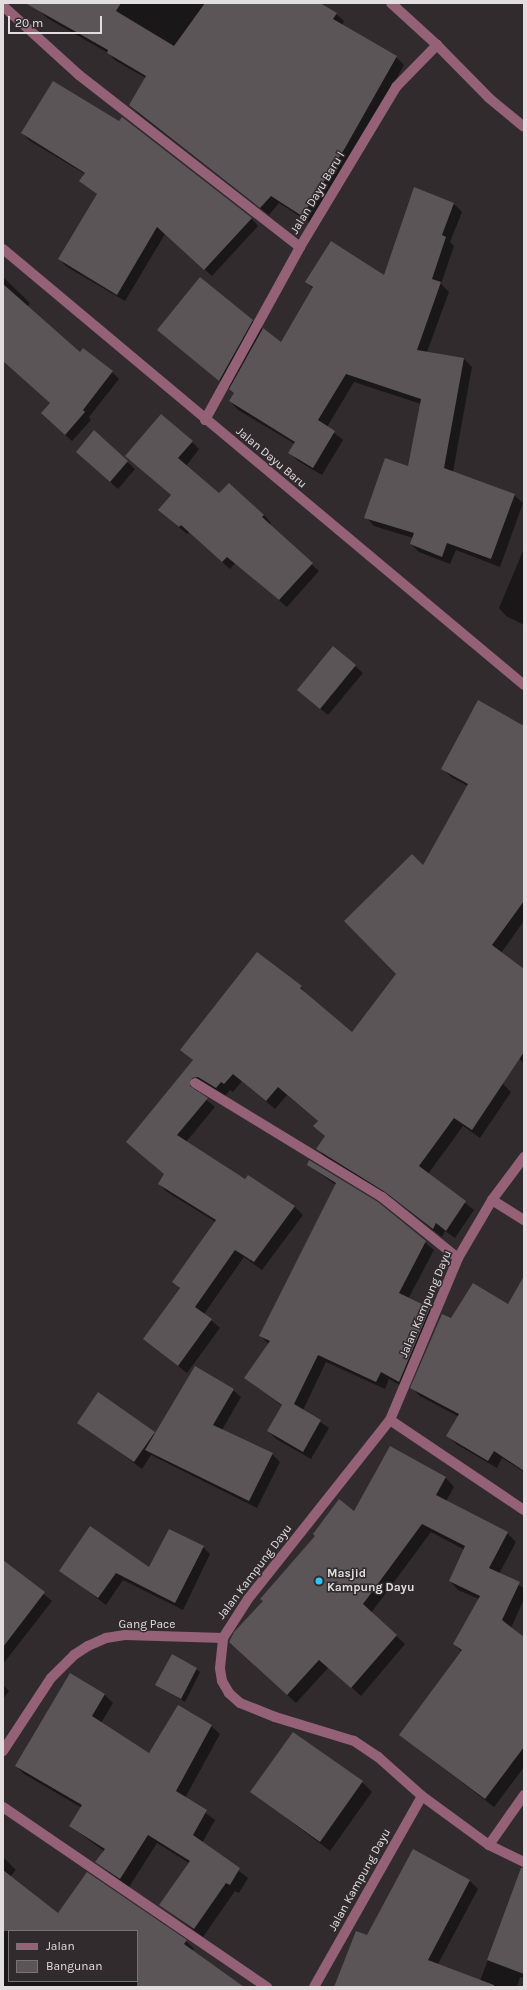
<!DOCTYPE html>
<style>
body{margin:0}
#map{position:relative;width:527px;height:1990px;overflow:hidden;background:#312b2d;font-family:Karla,sans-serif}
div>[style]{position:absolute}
.shadow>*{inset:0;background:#0007}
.building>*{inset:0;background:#5b5557}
.minor>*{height:10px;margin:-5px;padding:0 5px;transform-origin:5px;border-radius:5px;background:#946176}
.dots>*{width:11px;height:11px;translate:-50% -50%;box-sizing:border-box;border:2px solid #312b2d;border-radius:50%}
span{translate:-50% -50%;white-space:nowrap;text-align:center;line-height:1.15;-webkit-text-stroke:3px #312b2d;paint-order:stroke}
.street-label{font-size:12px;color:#e2dedf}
.poi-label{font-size:12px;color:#e2dedf;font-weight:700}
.left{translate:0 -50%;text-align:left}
.frame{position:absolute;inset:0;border:4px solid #e2dedf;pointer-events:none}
.legend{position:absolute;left:8px;top:1930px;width:130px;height:52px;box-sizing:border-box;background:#312b2d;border:1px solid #787374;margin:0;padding:5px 7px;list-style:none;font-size:12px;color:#e2dedf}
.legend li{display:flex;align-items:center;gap:8px;height:20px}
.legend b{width:20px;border:1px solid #787374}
.scale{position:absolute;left:8px;top:16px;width:94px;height:18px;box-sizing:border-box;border:2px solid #e2dedf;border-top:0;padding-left:5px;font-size:12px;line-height:14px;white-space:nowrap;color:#e2dedf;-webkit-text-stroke:3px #312b2d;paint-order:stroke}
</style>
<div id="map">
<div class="shadow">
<div style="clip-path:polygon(43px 3px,317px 3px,336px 14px,344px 21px,342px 25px,396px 57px,404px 65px,353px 156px,310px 223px,279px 203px,269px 215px,138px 113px,130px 105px,146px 78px,116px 61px,108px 53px,47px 18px,39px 10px)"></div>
<div style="clip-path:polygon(22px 133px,251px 218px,258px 226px,212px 276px,165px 234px,125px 301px,67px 267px,59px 259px,98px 195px,81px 181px,85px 174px,30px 141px)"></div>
<div style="clip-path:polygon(454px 204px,462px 212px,450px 242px,454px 246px,441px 284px,449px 292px,427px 352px,464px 359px,472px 367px,453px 472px,514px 495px,523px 503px,500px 567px,456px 550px,450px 564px,419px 552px,411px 544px,413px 538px,374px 526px,366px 517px,409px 467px,421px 404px,354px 382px,327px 427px,343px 440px,322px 475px,298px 461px,290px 453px,295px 444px,238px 410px,230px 401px,235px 393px,230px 389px,158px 330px,252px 320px,281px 344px,313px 289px,306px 282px,384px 276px)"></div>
<div style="clip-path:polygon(3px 277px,30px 303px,27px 307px,80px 354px,112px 372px,119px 379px,89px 417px,91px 420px,72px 441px,49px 420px,51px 403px,3px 360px)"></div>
<div style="clip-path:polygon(94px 432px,135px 469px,118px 489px,84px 459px)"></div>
<div style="clip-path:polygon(192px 442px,199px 449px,186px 466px,220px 494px,264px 515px,271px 523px,269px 525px,319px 571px,287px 607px,235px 563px,230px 569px,189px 532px,187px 534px,167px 517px,172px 496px,126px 456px)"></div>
<div style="clip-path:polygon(523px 551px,524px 552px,524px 625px,506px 616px,499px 608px)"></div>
<div style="clip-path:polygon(333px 647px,363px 673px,328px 715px,298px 690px)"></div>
<div style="clip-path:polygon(524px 727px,524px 921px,501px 953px,524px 971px,524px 1025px,503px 1084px,511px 1092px,480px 1138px,463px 1126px,428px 1174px,474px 1210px,455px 1238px,445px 1231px,442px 1237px,395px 1200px,326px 1158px,318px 1149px,325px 1136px,315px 1126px,319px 1122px,287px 1095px,275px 1109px,242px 1081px,233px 1092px,230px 1090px,225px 1096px,198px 1088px,198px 1093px,215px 1107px,186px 1142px,245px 1180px,294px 1206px,303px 1215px,262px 1270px,244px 1257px,204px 1314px,220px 1328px,187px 1373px,144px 1339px,180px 1289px,174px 1282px,216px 1222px,167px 1192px,159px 1184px,165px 1174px,194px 1061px,182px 1050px,301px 987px,308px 997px,352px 1034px,397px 974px,423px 867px,468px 786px,451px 777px,442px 768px)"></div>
<div style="clip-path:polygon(524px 1038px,524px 1063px,511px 1051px)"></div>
<div style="clip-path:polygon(308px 1165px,378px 1203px,434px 1250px,408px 1299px,429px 1309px,437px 1317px,407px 1389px,389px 1379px,385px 1389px,326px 1362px,303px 1410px,329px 1428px,311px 1459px,276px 1439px,268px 1431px,282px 1406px,245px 1378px,269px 1344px,260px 1336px,336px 1185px)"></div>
<div style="clip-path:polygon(524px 1278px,524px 1472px,502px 1458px,497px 1468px,456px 1444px,448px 1436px,459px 1417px,420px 1396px,412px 1388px,451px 1319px,508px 1306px)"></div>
<div style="clip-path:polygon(233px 1390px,241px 1397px,222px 1430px,272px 1454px,280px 1462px,257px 1508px,151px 1455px,142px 1469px,79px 1422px,156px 1434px)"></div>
<div style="clip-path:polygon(391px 1447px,446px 1478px,454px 1487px,446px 1501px,507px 1533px,516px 1542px,499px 1574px,524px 1588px,524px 1599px,511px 1628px,524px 1638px,524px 1767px,494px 1807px,400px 1735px,462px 1652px,454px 1644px,479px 1599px,458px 1590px,450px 1581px,465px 1550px,431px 1532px,371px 1613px,405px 1644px,361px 1696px,329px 1667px,296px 1703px,239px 1650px,354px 1512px)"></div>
<div style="clip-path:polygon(203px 1547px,210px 1554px,183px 1610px,123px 1580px,106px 1605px,60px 1570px,150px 1568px)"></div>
<div style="clip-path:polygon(3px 1561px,52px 1601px,3px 1664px)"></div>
<div style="clip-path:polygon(196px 1669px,200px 1672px,185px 1702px,156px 1685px)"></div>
<div style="clip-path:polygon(3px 1685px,9px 1691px,3px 1699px)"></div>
<div style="clip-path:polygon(104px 1694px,113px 1703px,101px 1723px,150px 1755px,211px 1726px,220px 1734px,185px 1798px,215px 1820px,202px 1843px,248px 1878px,239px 1893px,235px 1891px,203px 1937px,160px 1905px,189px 1863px,157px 1843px,129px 1887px,96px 1862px,104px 1851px,70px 1826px,82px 1808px,24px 1774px,16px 1766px)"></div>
<div style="clip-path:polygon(294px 1733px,362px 1782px,372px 1792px,330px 1851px,252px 1792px)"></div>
<div style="clip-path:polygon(414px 1851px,470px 1881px,478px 1889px,438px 1964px,480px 1981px,517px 1882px,524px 1885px,524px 1978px,520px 1977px,517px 1987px,335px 1987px,367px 1936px)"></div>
<div style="clip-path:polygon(evenodd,3px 1857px,16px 1870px,10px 1877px,58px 1914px,186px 1941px,194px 1949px,192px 1951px,243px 1987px,3px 1987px,3px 1857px,9px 1931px,137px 1931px,137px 1981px,9px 1981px,9px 1931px)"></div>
</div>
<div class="building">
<div style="clip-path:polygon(25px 3px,121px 3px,116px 11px,174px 46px,205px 3px,320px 3px,337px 13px,333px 19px,397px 56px,345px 148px,302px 216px,271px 196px,260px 208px,129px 105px,146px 76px,107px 53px,108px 50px)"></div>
<div style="clip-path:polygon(53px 81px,119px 121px,122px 117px,252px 218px,204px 270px,157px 227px,117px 295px,58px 259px,97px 194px,79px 181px,85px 173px,21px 133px)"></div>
<div style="clip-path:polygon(414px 187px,454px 203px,442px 235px,446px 237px,432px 279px,441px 282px,417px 350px,464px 358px,444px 468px,515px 494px,491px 559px,447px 543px,442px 557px,410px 544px,414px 533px,364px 518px,385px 458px,408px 466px,421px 399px,346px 374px,318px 420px,335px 431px,313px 468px,288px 453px,295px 442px,229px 401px,234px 393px,229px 389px,263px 328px,281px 342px,313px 287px,305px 282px,331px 241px,384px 275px)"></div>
<div style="clip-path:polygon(200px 277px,253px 320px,219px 381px,157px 330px)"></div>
<div style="clip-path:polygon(3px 284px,80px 352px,83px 348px,113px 371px,83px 410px,85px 412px,65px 435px,41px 413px,50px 403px,3px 361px)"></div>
<div style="clip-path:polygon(161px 414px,193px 441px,178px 458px,219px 493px,229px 483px,264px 515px,262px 517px,313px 563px,279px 600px,227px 557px,222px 562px,181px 525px,179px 527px,158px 510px,171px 495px,125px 456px)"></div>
<div style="clip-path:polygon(94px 430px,128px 461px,110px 482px,76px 452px)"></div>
<div style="clip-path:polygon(333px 646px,356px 665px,320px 709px,297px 690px)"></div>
<div style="clip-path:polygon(478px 700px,524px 726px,524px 901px,492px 945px,524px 969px,524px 1052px,472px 1130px,454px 1118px,419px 1166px,466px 1201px,446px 1231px,436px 1223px,433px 1229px,385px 1192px,316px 1149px,325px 1136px,313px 1126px,318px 1121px,278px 1087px,266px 1101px,233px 1074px,224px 1084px,221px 1082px,216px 1088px,198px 1077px,192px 1078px,190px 1086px,208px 1098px,177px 1135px,245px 1179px,248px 1175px,295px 1206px,254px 1262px,235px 1250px,195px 1307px,212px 1319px,178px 1366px,143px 1339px,180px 1288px,172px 1282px,216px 1220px,158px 1184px,164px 1174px,126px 1142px,193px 1060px,180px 1050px,257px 952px,302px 986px,300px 988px,352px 1032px,396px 974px,344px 921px,412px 854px,423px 865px,468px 784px,441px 769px)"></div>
<div style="clip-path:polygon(309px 1160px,378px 1202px,426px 1241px,399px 1293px,430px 1308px,399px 1382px,381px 1372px,376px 1382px,318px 1355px,294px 1404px,321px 1420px,303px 1452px,267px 1431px,282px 1405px,244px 1378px,270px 1341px,259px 1336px,336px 1183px,307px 1165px)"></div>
<div style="clip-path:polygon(524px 1276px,524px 1471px,494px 1451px,488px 1461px,446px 1436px,459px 1414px,410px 1388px,442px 1314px,451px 1318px,473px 1283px,508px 1304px)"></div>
<div style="clip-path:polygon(195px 1366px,234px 1389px,213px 1425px,273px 1453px,249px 1501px,145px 1450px)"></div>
<div style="clip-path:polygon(98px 1392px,155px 1432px,134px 1462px,77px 1423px)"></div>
<div style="clip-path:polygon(390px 1446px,446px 1477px,436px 1495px,508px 1532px,489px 1568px,520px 1582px,502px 1620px,524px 1637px,524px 1747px,485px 1799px,399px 1735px,462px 1650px,453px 1644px,480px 1596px,449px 1581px,465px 1546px,422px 1524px,363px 1604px,397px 1635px,351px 1688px,319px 1660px,287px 1695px,229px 1642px,234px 1632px,263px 1601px,260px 1599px,315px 1536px,313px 1534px,339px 1499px,354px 1511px)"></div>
<div style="clip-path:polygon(90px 1526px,149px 1567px,169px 1529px,204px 1546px,175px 1603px,116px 1573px,98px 1598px,59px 1571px)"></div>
<div style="clip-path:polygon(3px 1560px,45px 1592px,3px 1647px)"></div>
<div style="clip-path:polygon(172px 1654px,197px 1668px,181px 1699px,155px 1685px)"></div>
<div style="clip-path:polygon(70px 1673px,105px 1694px,92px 1716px,149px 1753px,178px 1705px,212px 1725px,176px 1791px,207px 1810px,193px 1835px,240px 1868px,230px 1885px,226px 1883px,194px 1929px,159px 1905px,190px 1861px,148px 1835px,120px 1879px,95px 1862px,105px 1849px,69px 1826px,82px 1805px,15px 1766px)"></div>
<div style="clip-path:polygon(293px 1732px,363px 1781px,320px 1842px,250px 1792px)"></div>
<div style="clip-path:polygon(413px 1849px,470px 1880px,428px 1960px,494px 1985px,494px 1987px,334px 1987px,356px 1931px,367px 1935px)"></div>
<div style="clip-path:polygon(521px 1868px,524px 1868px,524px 1974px,487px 1960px)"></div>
<div style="clip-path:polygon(3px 1870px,58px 1913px,87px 1872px,187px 1940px,184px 1944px,244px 1987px,137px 1987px,137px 1931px,3px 1931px)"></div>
</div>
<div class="minor">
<div style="left:3px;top:6px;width:103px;rotate:42.2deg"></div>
<div style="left:79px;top:75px;width:280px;rotate:37.9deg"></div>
<div style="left:437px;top:45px;width:74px;rotate:45.5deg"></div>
<div style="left:489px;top:98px;width:45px;rotate:39.6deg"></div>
<div style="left:3px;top:249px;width:679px;rotate:39.92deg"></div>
<div style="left:205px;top:420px;width:197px;rotate:-61.2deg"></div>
<div style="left:300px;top:247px;width:187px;rotate:-59deg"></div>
<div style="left:396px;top:87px;width:59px;rotate:-45.7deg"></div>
<div style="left:437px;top:45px;width:62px;rotate:-137.6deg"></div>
<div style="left:195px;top:1083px;width:219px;rotate:31.4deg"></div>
<div style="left:382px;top:1197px;width:97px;rotate:38.8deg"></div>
<div style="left:492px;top:1200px;width:38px;rotate:32deg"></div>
<div style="left:390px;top:1420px;width:161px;rotate:33.9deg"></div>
<div style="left:3px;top:1751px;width:87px;rotate:-56.7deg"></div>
<div style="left:51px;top:1678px;width:33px;rotate:-45deg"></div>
<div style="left:74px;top:1655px;width:17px;rotate:-33deg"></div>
<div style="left:88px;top:1646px;width:20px;rotate:-24deg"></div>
<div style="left:106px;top:1638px;width:19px;rotate:-9deg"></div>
<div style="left:125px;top:1635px;width:98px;rotate:1.8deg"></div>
<div style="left:422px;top:1796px;width:83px;rotate:36.2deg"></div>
<div style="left:489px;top:1845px;width:39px;rotate:26deg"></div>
<div style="left:3px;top:1807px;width:320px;rotate:34.3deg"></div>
<div style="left:489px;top:1845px;width:61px;rotate:-55deg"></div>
<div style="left:314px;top:1987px;width:219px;rotate:-60.5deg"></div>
<div style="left:422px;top:1796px;width:59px;rotate:-138.4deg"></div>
<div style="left:378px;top:1757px;width:29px;rotate:-146deg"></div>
<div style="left:354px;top:1741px;width:83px;rotate:-163.1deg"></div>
<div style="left:275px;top:1717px;width:38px;rotate:-158deg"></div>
<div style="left:240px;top:1703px;width:15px;rotate:-138deg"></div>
<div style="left:229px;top:1693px;width:14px;rotate:-120deg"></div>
<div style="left:222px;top:1681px;width:13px;rotate:-99deg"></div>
<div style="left:220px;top:1668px;width:30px;rotate:-84deg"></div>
<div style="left:223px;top:1638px;width:46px;rotate:-57.3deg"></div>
<div style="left:248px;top:1599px;width:228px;rotate:-51.6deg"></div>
<div style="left:390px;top:1420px;width:176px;rotate:-67.2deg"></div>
<div style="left:458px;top:1258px;width:67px;rotate:-59.6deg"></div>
<div style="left:492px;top:1200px;width:54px;rotate:-53.3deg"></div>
</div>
<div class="dots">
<div style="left:319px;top:1581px;background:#24c9fe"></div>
</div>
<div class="street-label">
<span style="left:318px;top:193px;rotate:-59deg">Jalan Dayu Baru I</span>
<span style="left:271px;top:458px;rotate:40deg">Jalan Dayu Baru</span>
<span style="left:426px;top:1304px;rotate:-67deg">Jalan Kampung Dayu</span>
<span style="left:255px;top:1572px;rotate:-53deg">Jalan Kampung Dayu</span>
<span style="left:147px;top:1625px">Gang Pace</span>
<span style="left:360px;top:1880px;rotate:-61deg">Jalan Kampung Dayu</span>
</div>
<div class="poi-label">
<span class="left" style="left:327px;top:1581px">Masjid<br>Kampung Dayu</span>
</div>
<div class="frame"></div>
<ul class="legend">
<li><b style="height:5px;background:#946176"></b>Jalan</li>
<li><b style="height:11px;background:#5b5557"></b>Bangunan</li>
</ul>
<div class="scale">20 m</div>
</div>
